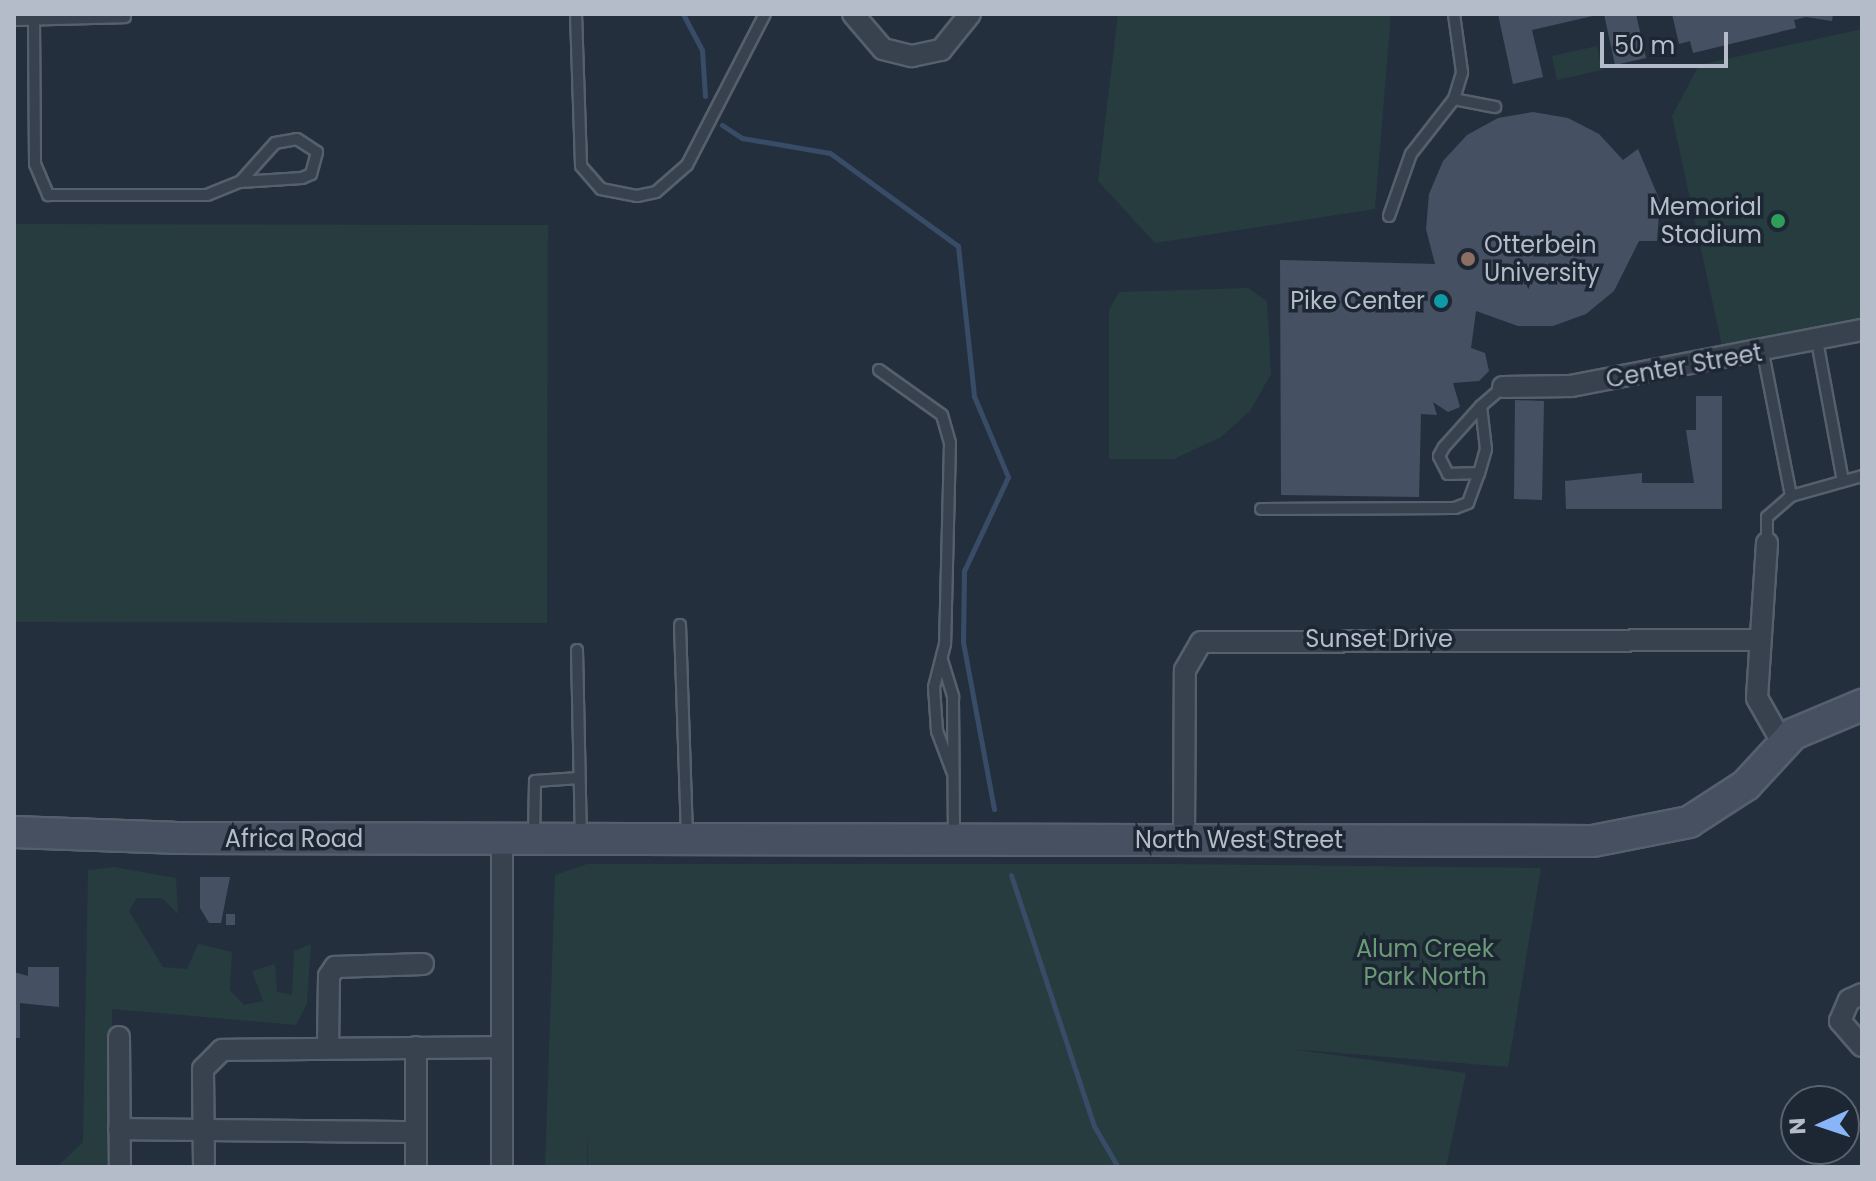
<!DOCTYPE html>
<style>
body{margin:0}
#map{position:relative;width:1876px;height:1181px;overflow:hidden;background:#242f3e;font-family:Poppins,sans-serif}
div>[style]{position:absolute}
.green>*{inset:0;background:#263c3f}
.stream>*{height:5px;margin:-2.5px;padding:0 2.5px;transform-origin:2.5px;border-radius:2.5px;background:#394c67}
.building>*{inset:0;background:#455162}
.roads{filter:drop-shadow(2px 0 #565f6c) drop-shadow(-2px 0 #565f6c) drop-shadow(0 2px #565f6c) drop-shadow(0 -2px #565f6c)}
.lane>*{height:10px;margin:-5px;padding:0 5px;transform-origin:5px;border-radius:5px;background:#38414e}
.street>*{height:20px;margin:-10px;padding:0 10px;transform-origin:10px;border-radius:10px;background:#38414e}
.secondary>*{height:30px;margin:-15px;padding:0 15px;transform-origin:15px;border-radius:15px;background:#465061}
.dots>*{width:22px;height:22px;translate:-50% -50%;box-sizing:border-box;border:4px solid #1d2633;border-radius:50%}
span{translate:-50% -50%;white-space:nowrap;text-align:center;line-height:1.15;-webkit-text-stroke:7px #1d2633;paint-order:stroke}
.poi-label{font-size:24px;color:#b4bcc9}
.right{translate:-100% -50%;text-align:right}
.left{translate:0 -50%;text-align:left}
.street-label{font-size:24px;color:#b4bcc9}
.park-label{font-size:24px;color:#6b9a76}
.frame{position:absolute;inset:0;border:16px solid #b4bcc9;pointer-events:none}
.north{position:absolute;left:1780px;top:1085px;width:80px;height:80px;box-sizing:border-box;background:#1d2633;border:2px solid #59626f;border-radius:50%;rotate:267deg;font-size:22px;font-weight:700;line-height:32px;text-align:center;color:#b4bcc9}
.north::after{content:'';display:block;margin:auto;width:28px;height:36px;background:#8ab4f8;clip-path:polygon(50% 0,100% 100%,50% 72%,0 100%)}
.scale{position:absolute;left:1600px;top:32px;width:128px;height:36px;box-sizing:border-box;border:4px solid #b4bcc9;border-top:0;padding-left:10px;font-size:24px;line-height:28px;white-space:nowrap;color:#b4bcc9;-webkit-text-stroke:6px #1d2633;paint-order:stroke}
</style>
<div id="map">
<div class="green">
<div style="clip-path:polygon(1118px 14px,1391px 14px,1375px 209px,1155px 243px,1098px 181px)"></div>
<div style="clip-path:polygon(1862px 29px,1862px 325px,1724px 355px,1672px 116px,1699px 65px)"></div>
<div style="clip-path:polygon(1597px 46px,1602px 70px,1557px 80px,1552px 56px)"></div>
<div style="clip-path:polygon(14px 224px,548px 225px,547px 623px,14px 622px)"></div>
<div style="clip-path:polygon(1248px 288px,1267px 301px,1271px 374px,1250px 411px,1221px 437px,1174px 459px,1109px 459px,1109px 310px,1119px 292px)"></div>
<div style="clip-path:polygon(587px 864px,1167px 864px,1541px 868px,1508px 1067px,1291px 1049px,1466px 1073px,1446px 1167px,588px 1167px,588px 1130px,587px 1167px,545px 1167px,555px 875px)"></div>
<div style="clip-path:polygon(114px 867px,176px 878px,178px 914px,162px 898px,137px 898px,129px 911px,163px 967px,187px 969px,198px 944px,232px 952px,230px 990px,244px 1005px,263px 1001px,252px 971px,275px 964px,277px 992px,292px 995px,294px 951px,311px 944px,307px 1003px,296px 1025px,112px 1009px,112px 1167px,14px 1167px,58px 1166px,83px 1142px,88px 870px)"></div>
</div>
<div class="stream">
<div style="left:683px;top:14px;width:41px;rotate:62.2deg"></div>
<div style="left:702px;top:50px;width:46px;rotate:86.3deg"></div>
<div style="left:722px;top:125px;width:24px;rotate:33deg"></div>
<div style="left:742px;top:138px;width:89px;rotate:9.7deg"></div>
<div style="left:830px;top:153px;width:158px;rotate:36deg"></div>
<div style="left:958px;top:246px;width:151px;rotate:83.9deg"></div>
<div style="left:974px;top:396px;width:88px;rotate:67.2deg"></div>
<div style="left:1008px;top:477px;width:104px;rotate:115.1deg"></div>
<div style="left:964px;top:571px;width:71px;rotate:90.8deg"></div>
<div style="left:963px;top:642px;width:170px;rotate:79.5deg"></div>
<div style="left:1011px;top:875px;width:264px;rotate:71.7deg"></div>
<div style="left:1094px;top:1126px;width:48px;rotate:59.7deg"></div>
</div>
<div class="building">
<div style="clip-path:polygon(1498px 14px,1597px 14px,1597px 15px,1532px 30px,1543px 77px,1513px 84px)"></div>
<div style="clip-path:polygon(1604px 14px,1636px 14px,1646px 58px,1615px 65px)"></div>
<div style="clip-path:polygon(1672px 14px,1833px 14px,1832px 21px,1806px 17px,1794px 20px,1796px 28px,1693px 53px,1690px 41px,1679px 44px)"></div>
<div style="clip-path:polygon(1533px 112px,1568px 118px,1599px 134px,1623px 160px,1638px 149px,1660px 201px,1657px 241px,1639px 241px,1614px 291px,1586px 314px,1553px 326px,1518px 326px,1476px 311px,1471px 348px,1485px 353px,1489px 371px,1479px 381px,1453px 383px,1460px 407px,1448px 412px,1433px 402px,1437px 415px,1421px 414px,1419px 497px,1281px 495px,1280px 260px,1435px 264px,1426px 229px,1429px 194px,1443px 161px,1467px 135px,1498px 118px)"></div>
<div style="clip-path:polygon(1696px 396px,1722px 396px,1722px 509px,1566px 509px,1565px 481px,1642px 473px,1642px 483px,1694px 483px,1686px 430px,1696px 430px)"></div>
<div style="clip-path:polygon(1515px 400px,1544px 401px,1542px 500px,1514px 499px)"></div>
<div style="clip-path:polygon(200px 877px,230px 877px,221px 923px,209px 923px,200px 908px)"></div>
<div style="clip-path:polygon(226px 914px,235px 914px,235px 925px,226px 925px)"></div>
<div style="clip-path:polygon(28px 967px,59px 967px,59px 1007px,20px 1003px,20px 1038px,14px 1038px,14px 972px,28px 976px)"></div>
</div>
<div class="roads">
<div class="lane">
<div style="left:576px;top:14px;width:152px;rotate:88.1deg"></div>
<div style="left:581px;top:166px;width:30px;rotate:49deg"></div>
<div style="left:601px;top:189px;width:37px;rotate:11deg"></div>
<div style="left:637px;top:196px;width:19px;rotate:-12deg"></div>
<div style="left:656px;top:192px;width:41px;rotate:-41.1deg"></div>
<div style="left:687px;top:165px;width:170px;rotate:-62.7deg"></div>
<div style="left:14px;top:20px;width:111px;rotate:-1.5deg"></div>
<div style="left:34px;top:20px;width:144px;rotate:89.6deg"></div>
<div style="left:35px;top:164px;width:34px;rotate:67deg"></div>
<div style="left:48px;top:195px;width:159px"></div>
<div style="left:207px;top:195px;width:35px;rotate:-22deg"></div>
<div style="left:240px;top:182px;width:52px;rotate:-48.1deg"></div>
<div style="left:275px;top:143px;width:22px;rotate:-10deg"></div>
<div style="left:297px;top:139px;width:24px;rotate:33deg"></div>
<div style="left:317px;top:152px;width:23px;rotate:105deg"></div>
<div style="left:311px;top:174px;width:10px;rotate:156deg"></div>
<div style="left:302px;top:178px;width:62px;rotate:176.3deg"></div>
<div style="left:1454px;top:99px;width:42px;rotate:11deg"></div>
<div style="left:1389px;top:216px;width:66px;rotate:-70.5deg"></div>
<div style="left:1411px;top:154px;width:70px;rotate:-52deg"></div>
<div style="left:1454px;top:99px;width:28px;rotate:-73deg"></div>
<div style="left:1462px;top:72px;width:59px;rotate:-97.9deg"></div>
<div style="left:1817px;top:341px;width:142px;rotate:79.5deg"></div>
<div style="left:1763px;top:353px;width:146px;rotate:78.9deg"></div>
<div style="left:879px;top:370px;width:77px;rotate:35.5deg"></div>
<div style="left:942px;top:415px;width:29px;rotate:74deg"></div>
<div style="left:950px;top:443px;width:201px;rotate:91.4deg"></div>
<div style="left:945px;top:644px;width:44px;rotate:104.3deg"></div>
<div style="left:934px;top:687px;width:44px;rotate:86.1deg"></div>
<div style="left:937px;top:731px;width:43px;rotate:69.4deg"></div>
<div style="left:1481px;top:406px;width:43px;rotate:83.4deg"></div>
<div style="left:1486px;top:449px;width:25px;rotate:106deg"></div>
<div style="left:1479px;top:473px;width:31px;rotate:178deg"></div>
<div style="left:1448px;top:474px;width:20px;rotate:-117deg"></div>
<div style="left:1439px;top:456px;width:10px;rotate:-61deg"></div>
<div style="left:1444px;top:447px;width:55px;rotate:-47.9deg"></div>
<div style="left:1481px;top:406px;width:29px;rotate:-41deg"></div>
<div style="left:1261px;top:509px;width:194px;rotate:-0.3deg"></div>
<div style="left:1455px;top:508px;width:14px;rotate:-21deg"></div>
<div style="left:1468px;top:503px;width:32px;rotate:-70deg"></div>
<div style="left:1767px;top:543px;width:26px;rotate:-90deg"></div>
<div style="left:1767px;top:517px;width:32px;rotate:-41deg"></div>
<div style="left:1791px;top:496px;width:74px;rotate:-15.7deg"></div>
<div style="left:680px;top:625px;width:213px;rotate:88.1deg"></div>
<div style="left:577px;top:650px;width:187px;rotate:88.8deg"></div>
<div style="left:942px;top:660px;width:39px;rotate:73deg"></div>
<div style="left:953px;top:697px;width:140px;rotate:89.6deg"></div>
<div style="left:534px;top:838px;width:57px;rotate:-89deg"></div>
<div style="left:535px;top:781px;width:44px;rotate:-3.9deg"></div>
</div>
<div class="street">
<div style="left:853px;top:14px;width:46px;rotate:49.4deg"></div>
<div style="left:883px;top:49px;width:30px;rotate:14deg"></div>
<div style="left:912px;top:56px;width:30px;rotate:-12deg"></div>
<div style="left:941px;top:50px;width:46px;rotate:-51.1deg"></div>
<div style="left:1503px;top:387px;width:68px;rotate:-0.8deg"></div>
<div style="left:1571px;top:386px;width:296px;rotate:-10.9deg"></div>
<div style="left:1767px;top:543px;width:155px;rotate:93.7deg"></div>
<div style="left:1757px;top:698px;width:53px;rotate:60.5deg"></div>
<div style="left:502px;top:839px;width:328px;rotate:90deg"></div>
<div style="left:1184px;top:839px;width:169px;rotate:-89.7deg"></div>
<div style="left:1185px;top:670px;width:32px;rotate:-60deg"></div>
<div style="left:1201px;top:642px;width:559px;rotate:-0.2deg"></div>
<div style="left:1862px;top:994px;width:14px;rotate:155deg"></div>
<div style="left:1849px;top:1000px;width:23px;rotate:113deg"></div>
<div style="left:1840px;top:1021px;width:33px;rotate:49deg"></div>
<div style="left:119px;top:1037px;width:130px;rotate:89.6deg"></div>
<div style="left:416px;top:1047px;width:120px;rotate:90deg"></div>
<div style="left:328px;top:1048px;width:72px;rotate:-89.2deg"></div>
<div style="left:329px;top:976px;width:11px;rotate:-56deg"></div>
<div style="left:335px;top:967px;width:88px;rotate:-2deg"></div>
<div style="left:119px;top:1129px;width:297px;rotate:0.6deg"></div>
<div style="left:204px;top:1167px;width:98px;rotate:-90.6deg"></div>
<div style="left:203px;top:1069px;width:27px;rotate:-45deg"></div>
<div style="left:222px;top:1050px;width:280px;rotate:-0.6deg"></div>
</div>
<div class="secondary">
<div style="left:14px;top:832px;width:160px;rotate:2.1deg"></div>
<div style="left:174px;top:838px;width:1419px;rotate:0.12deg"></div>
<div style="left:1593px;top:841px;width:98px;rotate:-11.2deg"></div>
<div style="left:1689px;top:822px;width:68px;rotate:-33deg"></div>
<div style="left:1746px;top:785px;width:69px;rotate:-47.3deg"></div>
<div style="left:1793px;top:734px;width:75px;rotate:-22.8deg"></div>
</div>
</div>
<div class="dots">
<div style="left:1778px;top:221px;background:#2e9e5b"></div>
<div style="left:1468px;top:259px;background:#8d6e63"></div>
<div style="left:1441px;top:301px;background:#0f9aa8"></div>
</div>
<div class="poi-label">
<span class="right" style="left:1762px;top:221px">Memorial<br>Stadium</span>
<span class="left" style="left:1484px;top:259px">Otterbein<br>University</span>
<span class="right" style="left:1425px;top:301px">Pike Center</span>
</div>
<div class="street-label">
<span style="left:1684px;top:366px;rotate:-10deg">Center Street</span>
<span style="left:1379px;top:639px">Sunset Drive</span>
<span style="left:294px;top:839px">Africa Road</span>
<span style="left:1239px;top:840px">North West Street</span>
</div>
<div class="park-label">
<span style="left:1425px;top:963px">Alum Creek<br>Park North</span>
</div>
<div class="frame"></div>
<div class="north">N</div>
<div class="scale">50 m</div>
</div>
